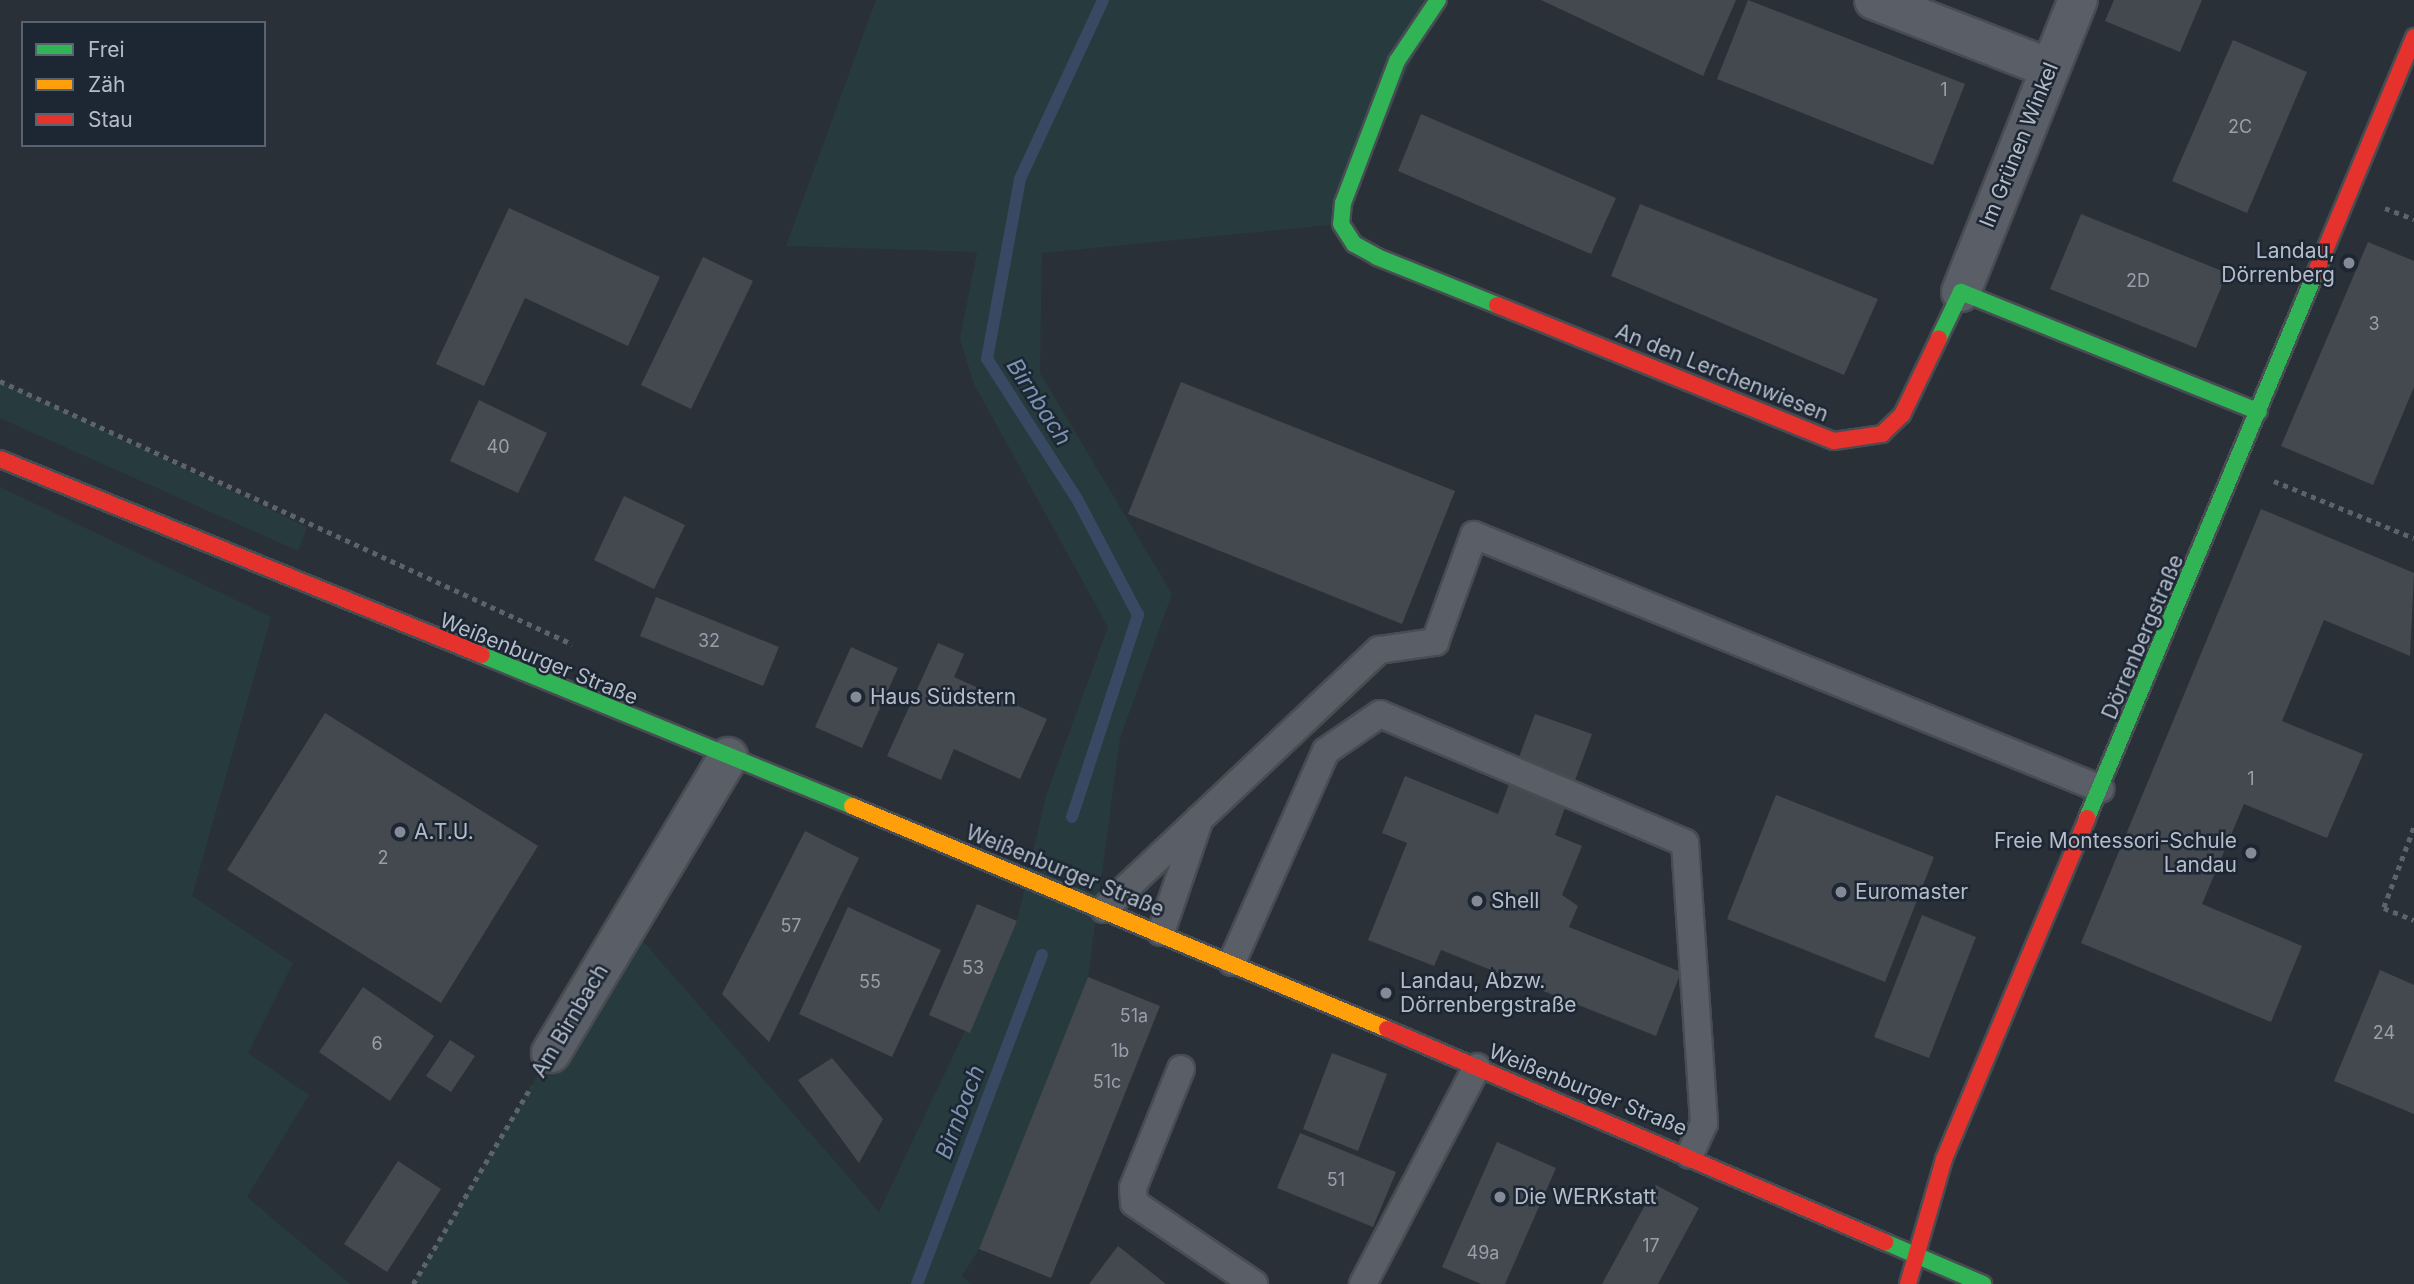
<!DOCTYPE html>
<meta charset="utf-8">
<style>
body{margin:0}
#map{position:relative;width:2414px;height:1284px;overflow:hidden;background:#2a3038;font-family:Inter,sans-serif}
div>[style]{position:absolute}
.green>*{inset:0;background:#273a3e}
.stream>*{height:12px;margin:-6px;padding:0 6px;transform-origin:6px;border-radius:6px;background:#384963}
.building>*{inset:0;background:#444950}
.path>*{height:4.5px;margin-top:-2.25px;transform-origin:0;background:repeating-linear-gradient(90deg,#5d636a 0 5px,transparent 0 10px)}
.roads{filter:drop-shadow(2px 0 #484c53) drop-shadow(-2px 0 #484c53) drop-shadow(0 2px #484c53) drop-shadow(0 -2px #484c53)}
.lane>*{height:26px;margin:-13px;padding:0 13px;transform-origin:13px;border-radius:13px;background:#5a5e66}
.street>*{height:38px;margin:-19px;padding:0 19px;transform-origin:19px;border-radius:19px;background:#5a5e66}
.fast>*{height:16px;margin:-8px;padding:0 8px;transform-origin:8px;border-radius:8px;background:#30b455}
.slow>*{height:16px;margin:-8px;padding:0 8px;transform-origin:8px;border-radius:8px;background:#ff9f0a}
.jam>*{height:16px;margin:-8px;padding:0 8px;transform-origin:8px;border-radius:8px;background:#e5322d}
.dots>*{width:19px;height:19px;translate:-50% -50%;box-sizing:border-box;border:4px solid #1d2633;border-radius:50%}
span{translate:-50% -50%;white-space:nowrap;text-align:center;line-height:1.15;-webkit-text-stroke:5px #1d2633;paint-order:stroke}
.number-label{font-size:18px;color:#989fab}
.number-label span{-webkit-text-stroke-width:0}
.street-label{font-size:21px;color:#b4bcc9}
.poi-label{font-size:21px;color:#b4bcc9}
.right{translate:-100% -50%;text-align:right}
.left{translate:0 -50%;text-align:left}
.water-label{font-size:23px;color:#7c92b1;font-style:italic}
.legend{position:absolute;left:21px;top:21px;width:245px;height:126px;box-sizing:border-box;background:#1d2633;border:2px solid #59626f;margin:0;padding:9px 12px;list-style:none;font-size:21px;color:#b4bcc9}
.legend li{display:flex;align-items:center;gap:14px;height:35px}
.legend b{width:35px;border:2px solid #59626f}
</style>
<div id="map">
<div class="green">
<div style="clip-path:polygon(876px 0,1438px 0,1341px 224px,1042px 253px,1040px 373px,1172px 594px,1120px 738px,1088px 977px,979px 1249px,962px 1276px,971px 1284px,413px 1284px,628px 924px,879px 1212px,1017px 921px,1046px 796px,1108px 627px,974px 384px,960px 339px,977px 252px,786px 246px)"></div>
<div style="clip-path:polygon(0 381px,307px 527px,298px 551px,0 418px)"></div>
<div style="clip-path:polygon(0 487px,271px 617px,192px 896px,293px 963px,248px 1053px,309px 1095px,247px 1197px,350px 1284px,0 1284px)"></div>
</div>
<div class="stream">
<div style="left:1072px;top:817px;width:213px;rotate:-71.9deg"></div>
<div style="left:1138px;top:615px;width:131px;rotate:-117.7deg"></div>
<div style="left:1077px;top:499px;width:166px;rotate:-122.7deg"></div>
<div style="left:987px;top:359px;width:183px;rotate:-79.6deg"></div>
<div style="left:1020px;top:179px;width:197px;rotate:-65.1deg"></div>
<div style="left:917px;top:1284px;width:352px;rotate:-69.2deg"></div>
</div>
<div class="building">
<div style="clip-path:polygon(1541px 0,1736px 0,1703px 76px)"></div>
<div style="clip-path:polygon(1748px 0,1965px 84px,1933px 165px,1717px 79px)"></div>
<div style="clip-path:polygon(2114px 0,2202px 0,2180px 52px,2105px 21px)"></div>
<div style="clip-path:polygon(2233px 40px,2307px 72px,2247px 213px,2172px 181px)"></div>
<div style="clip-path:polygon(1421px 114px,1616px 198px,1591px 254px,1398px 171px)"></div>
<div style="clip-path:polygon(1640px 204px,1878px 299px,1844px 375px,1611px 276px)"></div>
<div style="clip-path:polygon(509px 208px,660px 277px,628px 346px,525px 298px,484px 386px,436px 364px)"></div>
<div style="clip-path:polygon(2081px 214px,2227px 273px,2196px 348px,2050px 289px)"></div>
<div style="clip-path:polygon(2368px 242px,2414px 261px,2414px 387px,2373px 485px,2281px 446px)"></div>
<div style="clip-path:polygon(703px 257px,753px 281px,691px 409px,641px 385px)"></div>
<div style="clip-path:polygon(1181px 382px,1455px 491px,1402px 624px,1128px 514px)"></div>
<div style="clip-path:polygon(479px 400px,547px 433px,518px 493px,450px 461px)"></div>
<div style="clip-path:polygon(624px 496px,685px 525px,654px 589px,594px 560px)"></div>
<div style="clip-path:polygon(2261px 509px,2414px 573px,2410px 656px,2324px 620px,2282px 721px,2363px 754px,2327px 838px,2244px 804px,2202px 904px,2302px 946px,2271px 1022px,2081px 943px)"></div>
<div style="clip-path:polygon(656px 597px,779px 647px,763px 686px,640px 636px)"></div>
<div style="clip-path:polygon(938px 643px,964px 654px,954px 677px,1047px 719px,1020px 779px,954px 749px,941px 780px,887px 756px)"></div>
<div style="clip-path:polygon(851px 647px,898px 668px,862px 748px,815px 727px)"></div>
<div style="clip-path:polygon(325px 713px,538px 846px,441px 1003px,227px 870px)"></div>
<div style="clip-path:polygon(1535px 714px,1592px 734px,1555px 835px,1582px 846px,1562px 895px,1578px 906px,1569px 927px,1681px 972px,1656px 1036px,1441px 950px,1434px 966px,1368px 940px,1407px 843px,1382px 833px,1405px 776px,1498px 814px)"></div>
<div style="clip-path:polygon(1776px 795px,1934px 857px,1885px 982px,1727px 919px)"></div>
<div style="clip-path:polygon(805px 831px,859px 858px,769px 1042px,722px 994px)"></div>
<div style="clip-path:polygon(977px 904px,1017px 921px,970px 1033px,929px 1015px)"></div>
<div style="clip-path:polygon(848px 907px,941px 950px,892px 1057px,799px 1014px)"></div>
<div style="clip-path:polygon(1922px 915px,1976px 937px,1929px 1058px,1874px 1037px)"></div>
<div style="clip-path:polygon(2380px 970px,2414px 985px,2414px 1114px,2334px 1081px)"></div>
<div style="clip-path:polygon(1088px 977px,1160px 1006px,1051px 1278px,979px 1249px)"></div>
<div style="clip-path:polygon(363px 987px,434px 1036px,390px 1101px,319px 1052px)"></div>
<div style="clip-path:polygon(450px 1040px,475px 1056px,451px 1092px,426px 1076px)"></div>
<div style="clip-path:polygon(1332px 1053px,1387px 1074px,1358px 1151px,1303px 1129px)"></div>
<div style="clip-path:polygon(832px 1058px,883px 1119px,859px 1163px,798px 1080px)"></div>
<div style="clip-path:polygon(1300px 1133px,1396px 1172px,1373px 1227px,1277px 1188px)"></div>
<div style="clip-path:polygon(1497px 1142px,1556px 1168px,1505px 1284px,1481px 1284px,1442px 1267px)"></div>
<div style="clip-path:polygon(398px 1161px,441px 1189px,387px 1272px,344px 1244px)"></div>
<div style="clip-path:polygon(1656px 1185px,1699px 1208px,1658px 1284px,1602px 1284px)"></div>
<div style="clip-path:polygon(1118px 1246px,1147px 1269px,1166px 1284px,1089px 1284px)"></div>
</div>
<div class="path">
<div style="left:2385px;top:208px;width:31px;rotate:21deg"></div>
<div style="left:0;top:381px;width:630px;rotate:24.69deg"></div>
<div style="left:2274px;top:481px;width:151px;rotate:22.2deg"></div>
<div style="left:2414px;top:828px;width:85px;rotate:110.6deg"></div>
<div style="left:2384px;top:908px;width:32px;rotate:22deg"></div>
<div style="left:413px;top:1284px;width:230px;rotate:-59.1deg"></div>
</div>
<div class="roads">
<div class="lane">
<div style="left:1104px;top:909px;width:378px;rotate:-43.3deg"></div>
<div style="left:1379px;top:650px;width:57px;rotate:-8.1deg"></div>
<div style="left:1435px;top:642px;width:114px;rotate:-70deg"></div>
<div style="left:1474px;top:535px;width:676px;rotate:22.05deg"></div>
<div style="left:1161px;top:932px;width:120px;rotate:-71.1deg"></div>
<div style="left:1232px;top:962px;width:231px;rotate:-66deg"></div>
<div style="left:1326px;top:751px;width:65px;rotate:-34.4deg"></div>
<div style="left:1380px;top:714px;width:331px;rotate:22.9deg"></div>
<div style="left:1685px;top:843px;width:281px;rotate:86.1deg"></div>
<div style="left:1704px;top:1123px;width:35px;rotate:114deg"></div>
<div style="left:1181px;top:1069px;width:128px;rotate:112deg"></div>
<div style="left:1133px;top:1188px;width:15px;rotate:86deg"></div>
<div style="left:1134px;top:1203px;width:145px;rotate:34deg"></div>
<div style="left:1363px;top:1284px;width:245px;rotate:-62.3deg"></div>
</div>
<div class="street">
<div style="left:1874px;top:0;width:188px;rotate:21.2deg"></div>
<div style="left:1961px;top:292px;width:315px;rotate:-68.2deg"></div>
<div style="left:551px;top:1053px;width:345px;rotate:-59.1deg"></div>
</div>
<div class="fast">
<div style="left:1438px;top:0;width:73px;rotate:123.9deg"></div>
<div style="left:1397px;top:61px;width:152px;rotate:110.8deg"></div>
<div style="left:1343px;top:203px;width:21px;rotate:95deg"></div>
<div style="left:1341px;top:224px;width:24px;rotate:57deg"></div>
<div style="left:1354px;top:244px;width:26px;rotate:29deg"></div>
<div style="left:1377px;top:257px;width:129px;rotate:21.8deg"></div>
<div style="left:1939px;top:338px;width:51px;rotate:-64.4deg"></div>
<div style="left:1961px;top:292px;width:321px;rotate:21.9deg"></div>
<div style="left:482px;top:655px;width:400px;rotate:22.2deg"></div>
<div style="left:2087px;top:818px;width:590px;rotate:-67.26deg"></div>
<div style="left:1885px;top:1242px;width:107px;rotate:23.2deg"></div>
</div>
<div class="slow">
<div style="left:852px;top:806px;width:580px;rotate:22.63deg"></div>
</div>
<div class="jam">
<div style="left:2315px;top:274px;width:257px;rotate:-67.3deg"></div>
<div style="left:1497px;top:305px;width:363px;rotate:22deg"></div>
<div style="left:1834px;top:441px;width:49px;rotate:-8.3deg"></div>
<div style="left:1882px;top:434px;width:28px;rotate:-44deg"></div>
<div style="left:1902px;top:415px;width:85px;rotate:-64.3deg"></div>
<div style="left:0;top:459px;width:520px;rotate:22.13deg"></div>
<div style="left:1387px;top:1029px;width:542px;rotate:23.16deg"></div>
<div style="left:1908px;top:1284px;width:130px;rotate:-73.9deg"></div>
<div style="left:1944px;top:1159px;width:370px;rotate:-67.2deg"></div>
</div>
</div>
<div class="dots">
<div style="left:2349px;top:263px;background:#848b96"></div>
<div style="left:856px;top:697px;background:#848b96"></div>
<div style="left:400px;top:832px;background:#848b96"></div>
<div style="left:2251px;top:853px;background:#848b96"></div>
<div style="left:1841px;top:892px;background:#848b96"></div>
<div style="left:1477px;top:901px;background:#848b96"></div>
<div style="left:1386px;top:993px;background:#848b96"></div>
<div style="left:1500px;top:1197px;background:#848b96"></div>
</div>
<div class="number-label">
<span style="left:1944px;top:90px">1</span>
<span style="left:2240px;top:127px">2C</span>
<span style="left:2138px;top:281px">2D</span>
<span style="left:2374px;top:324px">3</span>
<span style="left:498px;top:447px">40</span>
<span style="left:709px;top:641px">32</span>
<span style="left:2251px;top:779px">1</span>
<span style="left:383px;top:858px">2</span>
<span style="left:791px;top:926px">57</span>
<span style="left:973px;top:968px">53</span>
<span style="left:870px;top:982px">55</span>
<span style="left:1134px;top:1016px">51a</span>
<span style="left:2384px;top:1033px">24</span>
<span style="left:377px;top:1044px">6</span>
<span style="left:1120px;top:1051px">1b</span>
<span style="left:1107px;top:1082px">51c</span>
<span style="left:1336px;top:1180px">51</span>
<span style="left:1651px;top:1246px">17</span>
<span style="left:1483px;top:1253px">49a</span>
</div>
<div class="street-label">
<span style="left:2019px;top:145px;rotate:-68deg">Im Grünen Winkel</span>
<span style="left:1722px;top:373px;rotate:22deg">An den Lerchenwiesen</span>
<span style="left:2143px;top:637px;rotate:-67deg">Dörrenbergstraße</span>
<span style="left:539px;top:659px;rotate:22deg">Weißenburger Straße</span>
<span style="left:1065px;top:871px;rotate:22deg">Weißenburger Straße</span>
<span style="left:570px;top:1021px;rotate:-59deg">Am Birnbach</span>
<span style="left:1588px;top:1090px;rotate:22deg">Weißenburger Straße</span>
</div>
<div class="poi-label">
<span class="right" style="left:2335px;top:263px">Landau,<br>Dörrenberg</span>
<span class="left" style="left:870px;top:697px">Haus Südstern</span>
<span class="left" style="left:414px;top:832px">A.T.U.</span>
<span class="right" style="left:2237px;top:853px">Freie Montessori-Schule<br>Landau</span>
<span class="left" style="left:1855px;top:892px">Euromaster</span>
<span class="left" style="left:1491px;top:901px">Shell</span>
<span class="left" style="left:1400px;top:993px">Landau, Abzw.<br>Dörrenbergstraße</span>
<span class="left" style="left:1514px;top:1197px">Die WERKstatt</span>
</div>
<div class="water-label">
<span style="left:1039px;top:402px;rotate:57deg">Birnbach</span>
<span style="left:960px;top:1112px;rotate:-69deg">Birnbach</span>
</div>
<ul class="legend">
<li><b style="height:9px;background:#30b455"></b>Frei</li>
<li><b style="height:9px;background:#ff9f0a"></b>Zäh</li>
<li><b style="height:9px;background:#e5322d"></b>Stau</li>
</ul>
</div>
